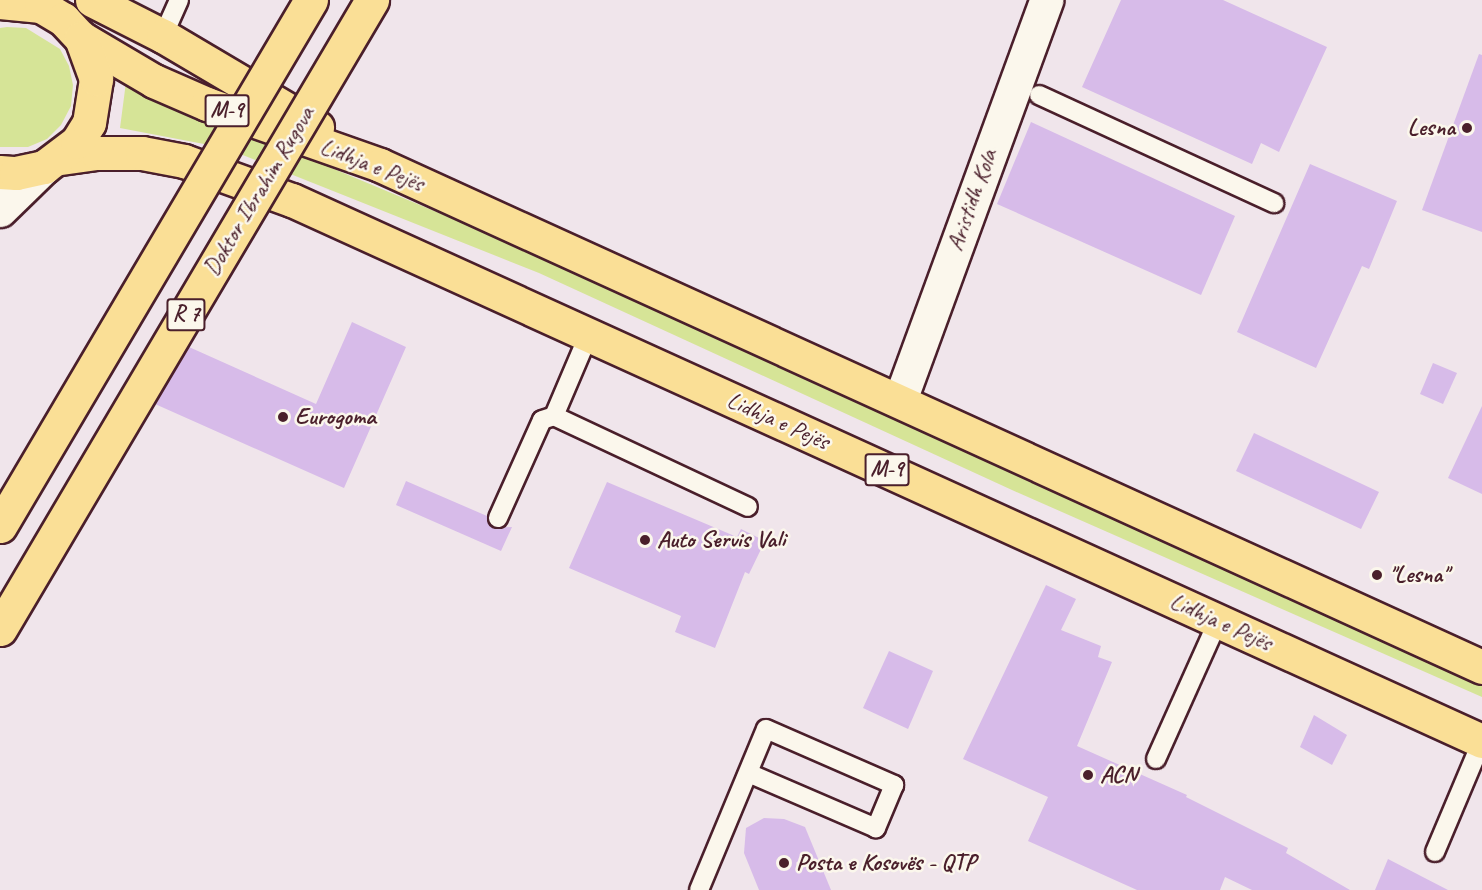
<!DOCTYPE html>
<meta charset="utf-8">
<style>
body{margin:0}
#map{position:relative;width:1482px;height:890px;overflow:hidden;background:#f0e5eb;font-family:Caveat,sans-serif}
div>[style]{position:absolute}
.green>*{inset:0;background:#d6e497}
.building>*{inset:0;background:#d7bbe9}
.roads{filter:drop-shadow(2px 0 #4a1f2b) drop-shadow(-2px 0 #4a1f2b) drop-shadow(0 2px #4a1f2b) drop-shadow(0 -2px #4a1f2b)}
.service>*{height:18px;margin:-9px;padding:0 9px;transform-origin:9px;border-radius:9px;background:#fbf7ec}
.minor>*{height:33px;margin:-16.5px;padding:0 16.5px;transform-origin:16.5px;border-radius:16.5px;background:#fbf7ec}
.tertiary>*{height:33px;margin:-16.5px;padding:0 16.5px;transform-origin:16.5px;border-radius:16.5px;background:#fbf7ec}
.trunk>*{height:33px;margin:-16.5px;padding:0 16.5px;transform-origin:16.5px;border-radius:16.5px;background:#fadf96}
.bridges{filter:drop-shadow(2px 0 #4a1f2b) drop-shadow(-2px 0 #4a1f2b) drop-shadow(0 2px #4a1f2b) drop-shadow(0 -2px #4a1f2b)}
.motorway-bridge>*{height:33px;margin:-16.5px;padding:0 16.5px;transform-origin:16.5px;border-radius:16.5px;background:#fadf96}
.dots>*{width:16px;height:16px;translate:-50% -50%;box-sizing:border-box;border:3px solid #fbf7ec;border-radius:50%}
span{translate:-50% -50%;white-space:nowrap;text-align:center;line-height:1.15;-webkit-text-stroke:5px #fbf7ec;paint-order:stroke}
.shield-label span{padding:2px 4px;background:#fbf7ec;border:2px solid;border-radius:4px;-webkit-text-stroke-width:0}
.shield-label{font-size:22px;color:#4a1f2b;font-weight:700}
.poi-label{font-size:24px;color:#4a1f2b;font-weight:700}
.right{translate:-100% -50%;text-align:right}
.left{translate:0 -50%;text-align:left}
.street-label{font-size:24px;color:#4a1f2b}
</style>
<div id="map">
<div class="green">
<div style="clip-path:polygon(7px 27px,26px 28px,60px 49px,69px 66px,73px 85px,71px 106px,61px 125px,47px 139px,28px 147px,0 147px,0 28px)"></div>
<div style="clip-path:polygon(126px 82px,494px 236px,1482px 679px,1482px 697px,1012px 490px,539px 273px,225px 148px,120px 128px)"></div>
</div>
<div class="building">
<div style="clip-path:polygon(1121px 0,1223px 0,1327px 47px,1279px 152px,1261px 143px,1252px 164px,1082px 87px)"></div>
<div style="clip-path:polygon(1479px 54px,1482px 55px,1482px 232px,1422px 210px)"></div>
<div style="clip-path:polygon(1031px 122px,1235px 216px,1201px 295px,997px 204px)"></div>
<div style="clip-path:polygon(1310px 164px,1397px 201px,1369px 269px,1362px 266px,1316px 368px,1237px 332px)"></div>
<div style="clip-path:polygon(352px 322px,406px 347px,344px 488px,155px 404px,189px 347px,316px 404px)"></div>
<div style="clip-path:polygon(1433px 363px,1457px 373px,1443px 404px,1420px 394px)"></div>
<div style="clip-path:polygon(1482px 406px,1482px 494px,1448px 478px)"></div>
<div style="clip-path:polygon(1254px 433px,1379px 492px,1361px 529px,1236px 471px)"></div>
<div style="clip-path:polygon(406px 481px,487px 516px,494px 528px,512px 527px,501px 551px,396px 505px)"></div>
<div style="clip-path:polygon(607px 482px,737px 537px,741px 529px,765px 541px,749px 574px,745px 572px,715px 648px,675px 632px,681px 616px,569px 568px)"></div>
<div style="clip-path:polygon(1046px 585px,1076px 599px,1061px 630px,1101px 646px,1098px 657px,1112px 662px,1077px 746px,1187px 795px,1186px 797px,1288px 848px,1286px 853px,1350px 890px,1252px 890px,1225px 877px,1220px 890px,1137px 890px,1028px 841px,1048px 797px,963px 759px)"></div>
<div style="clip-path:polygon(889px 651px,933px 671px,908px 729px,863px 708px)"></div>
<div style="clip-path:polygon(1314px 715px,1347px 735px,1332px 765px,1300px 747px)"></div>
<div style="clip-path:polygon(764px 818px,784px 819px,805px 827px,831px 890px,759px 890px,744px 853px,746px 828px)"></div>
<div style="clip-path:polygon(1388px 859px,1448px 890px,1375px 890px)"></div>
</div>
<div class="roads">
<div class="service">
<div style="left:163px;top:36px;width:39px;rotate:-66deg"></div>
<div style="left:1039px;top:95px;width:259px;rotate:24.7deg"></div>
<div style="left:554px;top:416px;width:89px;rotate:-66.9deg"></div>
<div style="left:498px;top:518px;width:107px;rotate:-65.8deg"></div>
<div style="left:542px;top:420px;width:13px;rotate:-18deg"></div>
<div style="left:554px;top:416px;width:214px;rotate:25.1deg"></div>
<div style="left:1156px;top:759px;width:151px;rotate:-65.8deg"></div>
<div style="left:1435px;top:852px;width:121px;rotate:-67.1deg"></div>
<div style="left:699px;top:890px;width:174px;rotate:-67.4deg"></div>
<div style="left:766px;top:729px;width:140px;rotate:23.6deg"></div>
<div style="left:894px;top:785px;width:47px;rotate:112.7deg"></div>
<div style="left:876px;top:828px;width:139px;rotate:-156.7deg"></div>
</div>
<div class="minor">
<div style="left:900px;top:400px;width:426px;rotate:-69.9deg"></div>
</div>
<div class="tertiary">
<div style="left:0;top:210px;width:62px;rotate:-44.3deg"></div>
</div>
<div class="trunk">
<div style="left:92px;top:0;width:80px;rotate:26.9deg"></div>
<div style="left:163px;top:36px;width:179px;rotate:30.6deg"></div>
<div style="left:0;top:2px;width:41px;rotate:5.6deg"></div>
<div style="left:41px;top:6px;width:26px;rotate:31deg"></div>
<div style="left:63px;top:19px;width:26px;rotate:47deg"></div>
<div style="left:81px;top:38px;width:85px;rotate:30.5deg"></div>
<div style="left:154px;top:81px;width:58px;rotate:23.5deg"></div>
<div style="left:207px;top:104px;width:183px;rotate:19.4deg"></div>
<div style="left:380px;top:165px;width:1211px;rotate:24.49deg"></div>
<div style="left:61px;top:158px;width:36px;rotate:-8deg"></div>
<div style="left:97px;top:153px;width:45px"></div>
<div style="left:142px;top:153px;width:43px;rotate:10.8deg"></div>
<div style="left:184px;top:161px;width:115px;rotate:19.9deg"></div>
<div style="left:292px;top:200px;width:1307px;rotate:24.45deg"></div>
<div style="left:0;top:172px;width:16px;rotate:4deg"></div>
<div style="left:16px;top:173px;width:29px;rotate:-12deg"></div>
<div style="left:44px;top:167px;width:41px;rotate:-37.1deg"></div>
<div style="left:77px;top:142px;width:22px;rotate:-58deg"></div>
<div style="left:89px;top:123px;width:45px;rotate:-81deg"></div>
<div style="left:96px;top:79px;width:44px;rotate:-110.1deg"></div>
</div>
</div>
<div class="bridges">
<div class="motorway-bridge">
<div style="left:0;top:526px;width:611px;rotate:-59.41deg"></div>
<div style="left:0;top:629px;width:731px;rotate:-59.4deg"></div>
</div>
</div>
<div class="dots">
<div style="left:1467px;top:128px;background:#4a1f2b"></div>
<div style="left:283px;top:417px;background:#4a1f2b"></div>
<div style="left:645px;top:540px;background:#4a1f2b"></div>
<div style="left:1377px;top:575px;background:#4a1f2b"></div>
<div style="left:1088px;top:775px;background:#4a1f2b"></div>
<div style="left:784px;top:863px;background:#4a1f2b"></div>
</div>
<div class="shield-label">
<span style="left:227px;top:111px">M-9</span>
<span style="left:186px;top:315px">R 7</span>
<span style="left:887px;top:470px">M-9</span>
</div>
<div class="poi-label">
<span class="right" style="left:1455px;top:128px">Lesna</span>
<span class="left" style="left:295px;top:417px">Eurogoma</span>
<span class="left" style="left:657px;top:540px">Auto Servis Vali</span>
<span class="left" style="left:1389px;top:575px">"Lesna"</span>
<span class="left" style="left:1100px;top:775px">ACN</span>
<span class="left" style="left:796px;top:863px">Posta e Kosovës - QTP</span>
</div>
<div class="street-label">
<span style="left:372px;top:165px;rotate:21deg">Lidhja e Pejës</span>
<span style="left:259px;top:191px;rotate:-59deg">Doktor Ibrahim Rugova</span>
<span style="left:972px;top:200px;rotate:-70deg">Aristidh Kola</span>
<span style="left:778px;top:421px;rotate:24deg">Lidhja e Pejës</span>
<span style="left:1221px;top:622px;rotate:24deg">Lidhja e Pejës</span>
</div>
</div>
